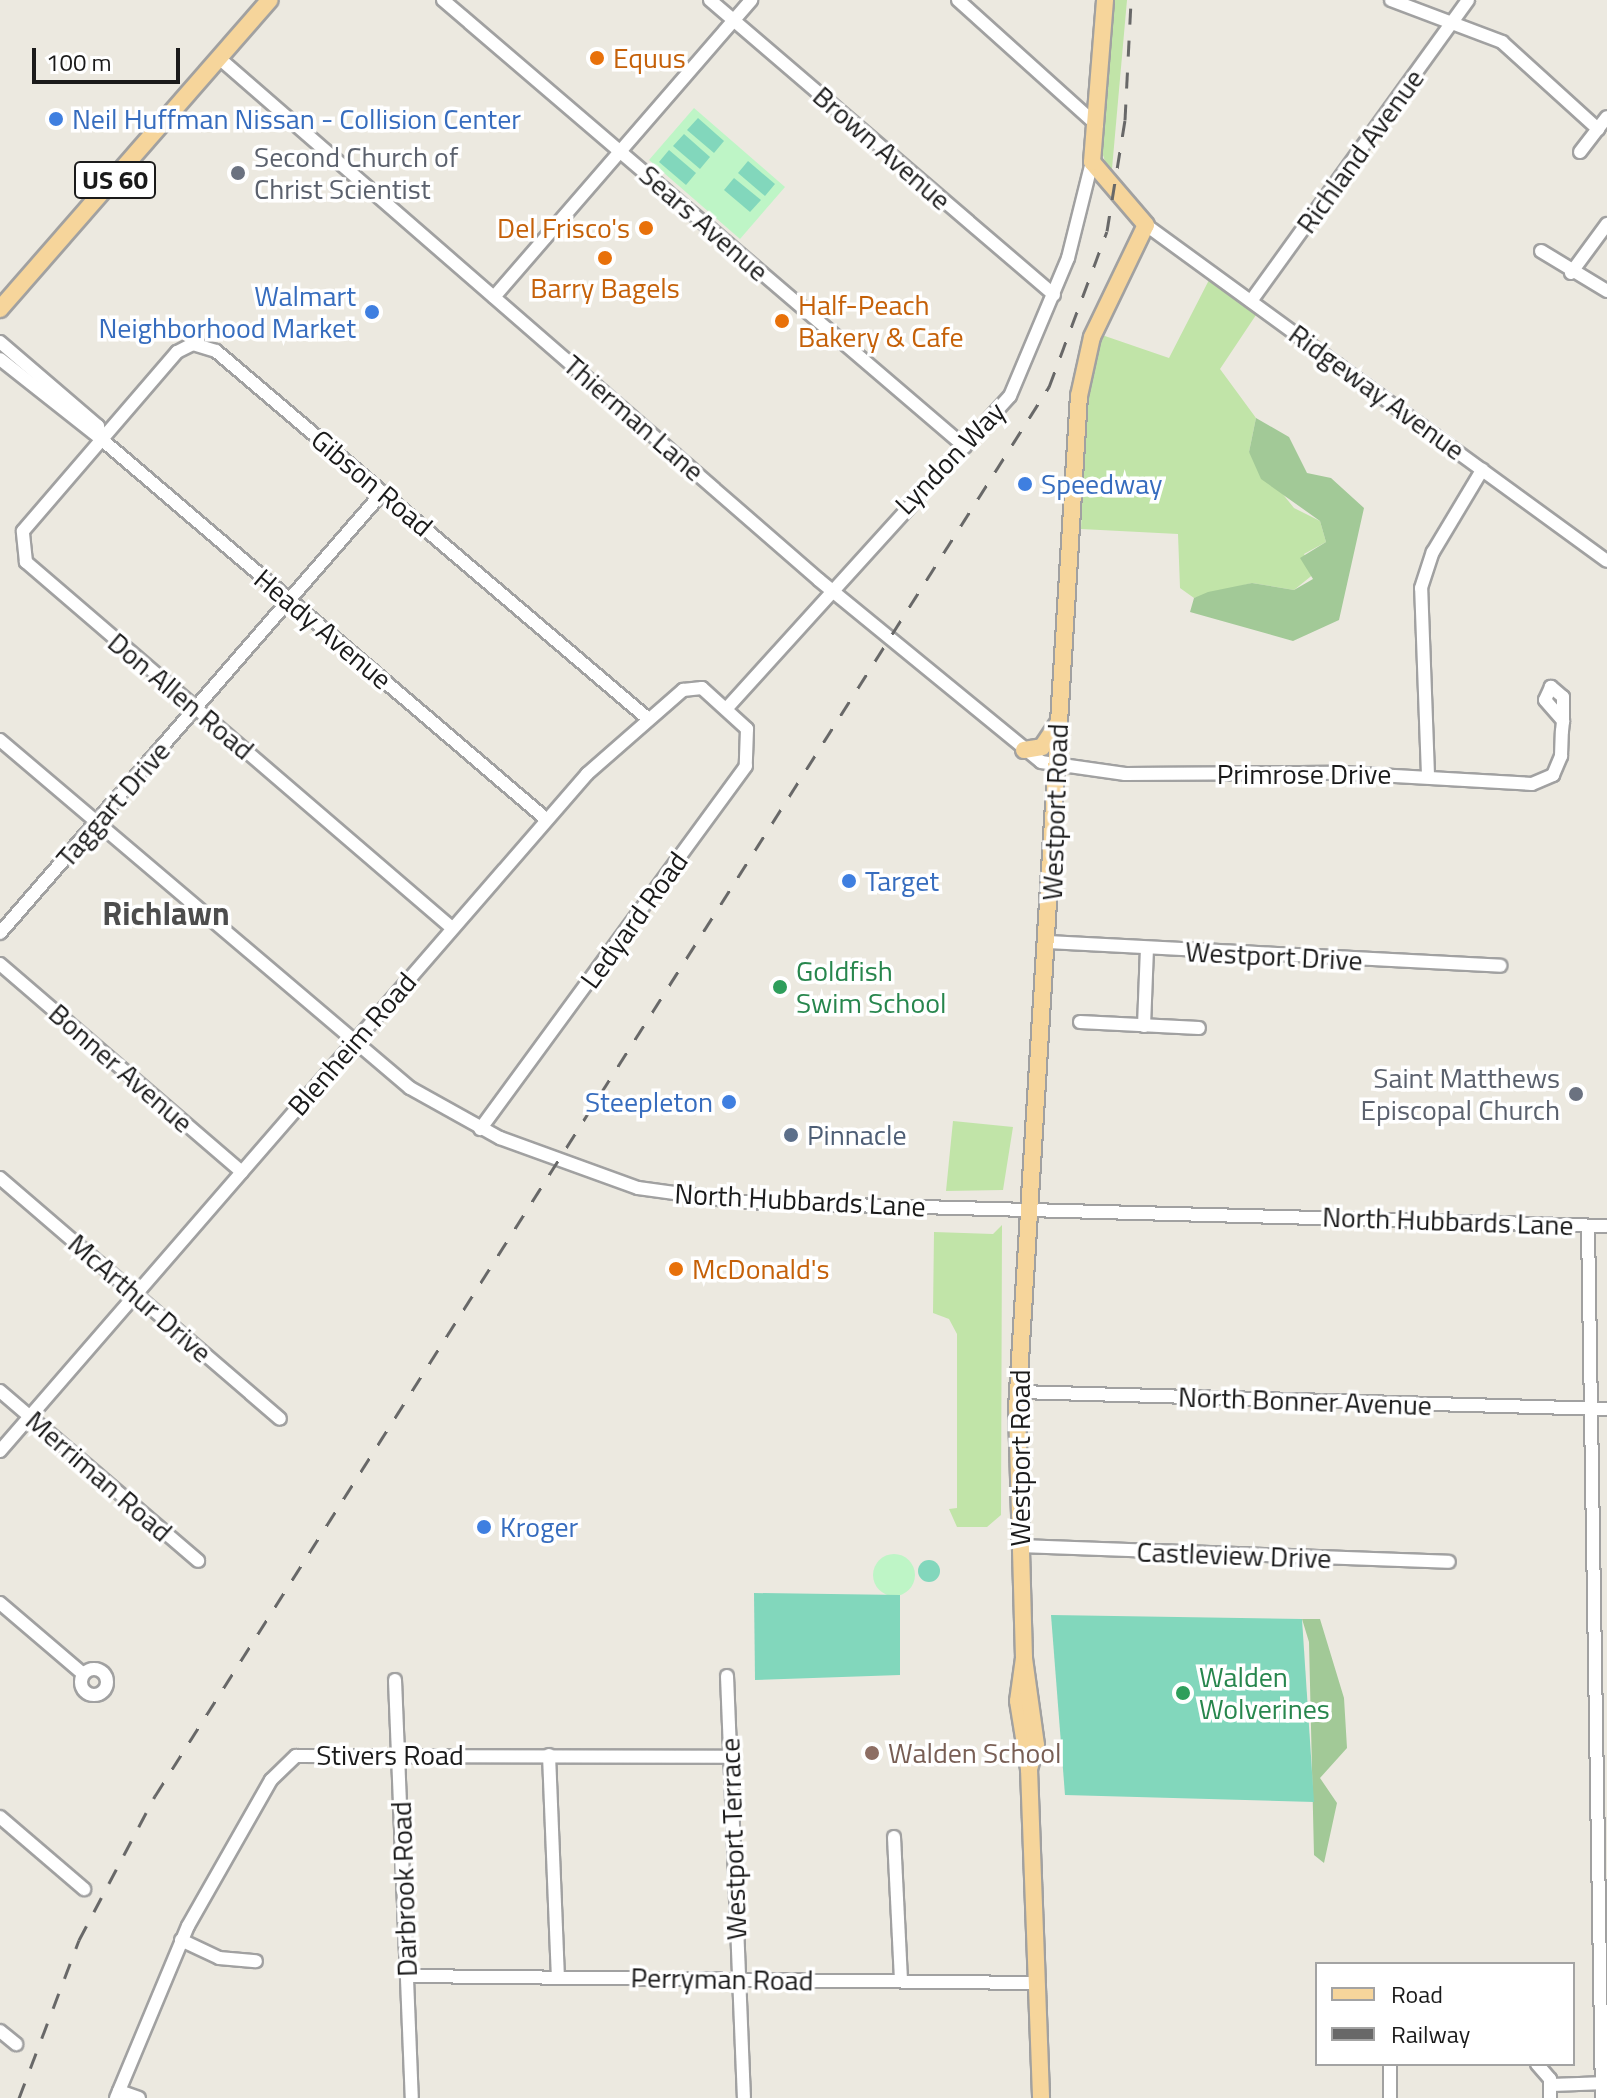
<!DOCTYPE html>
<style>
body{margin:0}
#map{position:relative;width:1607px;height:2098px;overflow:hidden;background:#ece9e0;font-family:"Titillium Web",sans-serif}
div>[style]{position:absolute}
.grass>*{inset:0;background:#c1e4a8}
.forest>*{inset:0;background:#a2c997}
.park>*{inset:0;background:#bef5c6}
.round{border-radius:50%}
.pitch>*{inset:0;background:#82d7bc}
.roads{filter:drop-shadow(2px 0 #a1a1a1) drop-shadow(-2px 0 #a1a1a1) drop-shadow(0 2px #a1a1a1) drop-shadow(0 -2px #a1a1a1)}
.minor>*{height:12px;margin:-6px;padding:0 6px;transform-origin:6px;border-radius:6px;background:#fff}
.minor>.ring{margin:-6px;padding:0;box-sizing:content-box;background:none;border:12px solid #fff;border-radius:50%}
.major>*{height:16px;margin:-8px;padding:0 8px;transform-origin:8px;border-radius:8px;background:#f6d59b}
.rail>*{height:3px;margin-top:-1.5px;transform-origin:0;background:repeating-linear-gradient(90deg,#686868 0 16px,transparent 0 32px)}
.dots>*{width:22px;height:22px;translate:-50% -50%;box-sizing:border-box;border:4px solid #fff;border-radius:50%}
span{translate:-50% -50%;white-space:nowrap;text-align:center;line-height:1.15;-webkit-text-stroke:7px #fff;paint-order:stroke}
.shield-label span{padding:2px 6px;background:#fff;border:2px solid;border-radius:6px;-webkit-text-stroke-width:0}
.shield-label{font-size:26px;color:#1a1a1a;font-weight:700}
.food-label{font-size:28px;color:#c56008}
.left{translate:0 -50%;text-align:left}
.right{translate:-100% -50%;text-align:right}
.shop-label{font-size:28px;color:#366cbe}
.street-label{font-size:28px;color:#1a1a1a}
.worship-label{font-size:28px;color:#5b616d}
.leisure-label{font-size:28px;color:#27864d}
.service-label{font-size:28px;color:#4e5e75}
.education-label{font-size:28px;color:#785e54}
.quarter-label{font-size:32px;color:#4d4d4d;font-weight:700}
.legend{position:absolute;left:1315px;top:1962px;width:260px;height:104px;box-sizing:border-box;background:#fff;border:2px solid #a3a3a3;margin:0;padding:10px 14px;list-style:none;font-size:24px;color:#1a1a1a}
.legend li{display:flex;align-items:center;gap:16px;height:40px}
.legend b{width:40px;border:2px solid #a3a3a3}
.scale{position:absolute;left:32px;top:48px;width:148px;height:36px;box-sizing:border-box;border:4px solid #1a1a1a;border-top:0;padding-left:10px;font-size:24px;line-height:28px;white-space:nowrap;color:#1a1a1a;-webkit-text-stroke:6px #fff;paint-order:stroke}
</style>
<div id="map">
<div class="grass">
<div style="clip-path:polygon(1111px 0,1127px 0,1111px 180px,1102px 152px)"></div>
<div style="clip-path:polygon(1210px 278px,1258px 312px,1220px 369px,1256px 418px,1249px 452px,1294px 508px,1320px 521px,1326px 542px,1304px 554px,1315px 573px,1294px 590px,1252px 583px,1194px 598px,1180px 588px,1178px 534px,1081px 529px,1086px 402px,1102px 335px,1169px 358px)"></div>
<div style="clip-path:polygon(953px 1121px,1013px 1127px,1003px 1190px,946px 1191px)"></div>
<div style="clip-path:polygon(1002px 1225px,1001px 1515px,987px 1527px,957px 1527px,949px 1509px,957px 1508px,957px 1334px,949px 1319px,933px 1313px,934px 1232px,993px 1234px)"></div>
</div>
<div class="forest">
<div style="clip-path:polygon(1256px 418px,1289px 437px,1307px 473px,1331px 478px,1364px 508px,1339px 620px,1293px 641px,1190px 612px,1194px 598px,1208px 592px,1252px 583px,1294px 590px,1313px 579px,1300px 558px,1326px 542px,1320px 521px,1261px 479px,1249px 452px)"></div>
<div style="clip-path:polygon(1302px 1619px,1320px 1619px,1344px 1698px,1347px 1748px,1320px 1778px,1337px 1803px,1324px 1863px,1314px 1855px,1309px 1642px)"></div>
</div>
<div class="park">
<div style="clip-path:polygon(694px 108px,785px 187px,740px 239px,649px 160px)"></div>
<div class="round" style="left:873px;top:1554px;width:42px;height:42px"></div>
</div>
<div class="pitch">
<div style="clip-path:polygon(698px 118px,724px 141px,714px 153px,687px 130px)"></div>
<div style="clip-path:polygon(684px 134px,710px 157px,700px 169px,673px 146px)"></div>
<div style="clip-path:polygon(669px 150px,696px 173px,686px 185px,659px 162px)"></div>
<div style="clip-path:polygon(748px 161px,775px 184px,765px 196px,738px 173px)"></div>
<div style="clip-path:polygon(734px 178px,761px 200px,750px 212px,724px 190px)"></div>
<div class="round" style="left:918px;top:1560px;width:22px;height:22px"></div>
<div style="clip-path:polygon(754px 1593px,900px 1595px,900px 1675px,755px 1680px)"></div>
<div style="clip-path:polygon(1051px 1615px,1302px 1619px,1314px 1802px,1065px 1795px)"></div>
</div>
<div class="roads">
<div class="minor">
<div style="left:443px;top:0;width:687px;rotate:40.57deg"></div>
<div style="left:710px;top:0;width:453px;rotate:40.6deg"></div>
<div style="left:958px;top:0;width:187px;rotate:42deg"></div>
<div style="left:1391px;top:0;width:119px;rotate:20.7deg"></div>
<div style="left:1502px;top:42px;width:130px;rotate:42.2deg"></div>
<div style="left:219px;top:58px;width:795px;rotate:41.02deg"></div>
<div style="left:819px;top:580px;width:287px;rotate:39.3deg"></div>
<div style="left:1041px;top:762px;width:85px;rotate:8.1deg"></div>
<div style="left:1125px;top:774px;width:217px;rotate:-0.3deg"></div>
<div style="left:1342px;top:773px;width:190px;rotate:3.3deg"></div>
<div style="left:1532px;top:784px;width:23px;rotate:-23deg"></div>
<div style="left:1553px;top:775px;width:21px;rotate:-67deg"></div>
<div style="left:1561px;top:756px;width:25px;rotate:-88deg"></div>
<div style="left:1562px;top:731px;width:10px;rotate:-84deg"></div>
<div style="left:1563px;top:721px;width:24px;rotate:-90deg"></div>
<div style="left:1563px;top:697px;width:16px;rotate:-140deg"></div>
<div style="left:1551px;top:687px;width:14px;rotate:115deg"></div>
<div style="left:1545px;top:700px;width:28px;rotate:49deg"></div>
<div style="left:1580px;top:152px;width:44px;rotate:-52.4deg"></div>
<div style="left:1146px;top:225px;width:570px;rotate:36.09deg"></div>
<div style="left:1541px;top:251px;width:77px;rotate:31.2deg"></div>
<div style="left:1571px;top:273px;width:61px;rotate:-53.7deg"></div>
<div style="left:494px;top:297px;width:393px;rotate:-49.1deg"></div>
<div style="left:1251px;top:301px;width:371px;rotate:-54.2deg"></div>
<div style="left:0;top:342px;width:129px;rotate:40.6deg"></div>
<div style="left:98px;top:426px;width:12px;rotate:81deg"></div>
<div style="left:100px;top:438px;width:127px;rotate:-141.7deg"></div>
<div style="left:100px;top:438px;width:587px;rotate:40.51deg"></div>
<div style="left:727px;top:708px;width:421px;rotate:-47.8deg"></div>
<div style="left:1010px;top:396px;width:150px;rotate:-67.2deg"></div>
<div style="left:1068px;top:258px;width:99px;rotate:-76deg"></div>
<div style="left:0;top:740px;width:538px;rotate:40.32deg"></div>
<div style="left:410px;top:1088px;width:103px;rotate:29.1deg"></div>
<div style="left:500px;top:1138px;width:147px;rotate:19.9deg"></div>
<div style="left:638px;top:1188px;width:103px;rotate:7.8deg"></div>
<div style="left:740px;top:1202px;width:867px;rotate:1.59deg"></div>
<div style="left:1428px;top:775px;width:187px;rotate:-92.1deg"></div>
<div style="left:1421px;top:588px;width:38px;rotate:-72deg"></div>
<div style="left:1433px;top:552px;width:96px;rotate:-59.1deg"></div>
<div style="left:452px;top:928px;width:562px;rotate:-139.33deg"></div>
<div style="left:26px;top:562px;width:31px;rotate:-96deg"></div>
<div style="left:23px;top:531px;width:236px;rotate:-49.3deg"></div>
<div style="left:177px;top:352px;width:18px;rotate:-27deg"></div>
<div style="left:193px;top:344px;width:24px;rotate:17deg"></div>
<div style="left:216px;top:351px;width:566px;rotate:40.41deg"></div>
<div style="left:0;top:933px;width:584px;rotate:-49.03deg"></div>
<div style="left:1049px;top:942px;width:452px;rotate:3deg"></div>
<div style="left:0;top:964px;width:319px;rotate:40.7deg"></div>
<div style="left:1080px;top:1022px;width:119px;rotate:2.9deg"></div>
<div style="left:1144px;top:1026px;width:78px;rotate:-87.8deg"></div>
<div style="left:0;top:1178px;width:369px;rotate:40.7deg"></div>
<div style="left:1588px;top:1226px;width:872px;rotate:89.08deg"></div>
<div style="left:0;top:1391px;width:261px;rotate:40.6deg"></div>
<div style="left:1019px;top:1392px;width:588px;rotate:1.66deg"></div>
<div style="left:0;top:1451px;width:896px;rotate:-49.07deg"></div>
<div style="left:587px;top:774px;width:128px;rotate:-41.2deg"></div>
<div style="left:683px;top:690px;width:19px;rotate:-6deg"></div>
<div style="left:702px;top:688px;width:61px;rotate:42.3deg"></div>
<div style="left:747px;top:729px;width:37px;rotate:92deg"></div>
<div style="left:746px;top:766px;width:450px;rotate:126.2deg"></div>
<div style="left:1019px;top:1546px;width:430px;rotate:2.1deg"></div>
<div style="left:0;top:1603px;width:109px;rotate:40.5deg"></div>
<div class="ring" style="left:81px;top:1669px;width:14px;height:14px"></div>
<div style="left:727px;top:1676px;width:422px;rotate:87.7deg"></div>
<div style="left:395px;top:1680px;width:418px;rotate:87.7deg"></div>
<div style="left:549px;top:1755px;width:223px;rotate:87.7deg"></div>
<div style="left:0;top:1817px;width:111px;rotate:40.6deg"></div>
<div style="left:894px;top:1837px;width:144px;rotate:87.2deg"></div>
<div style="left:181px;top:1940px;width:42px;rotate:25.3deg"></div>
<div style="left:219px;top:1958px;width:37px;rotate:5deg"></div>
<div style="left:407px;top:1976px;width:630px;rotate:0.64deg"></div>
<div style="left:0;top:2031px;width:21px;rotate:39deg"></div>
<div style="left:1537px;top:2064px;width:20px;rotate:49deg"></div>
<div style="left:1550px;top:2079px;width:19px;rotate:90deg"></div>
<div style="left:1551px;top:2085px;width:56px;rotate:-2deg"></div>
<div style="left:119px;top:2091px;width:21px;rotate:19deg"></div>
<div style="left:116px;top:2098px;width:186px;rotate:-67.3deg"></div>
<div style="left:188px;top:1926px;width:168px;rotate:-60.4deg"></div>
<div style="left:271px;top:1780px;width:35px;rotate:-44deg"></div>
<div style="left:296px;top:1756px;width:434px;rotate:0.1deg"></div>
<div style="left:1390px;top:2098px;width:34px;rotate:-90deg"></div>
</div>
<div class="major">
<div style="left:0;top:309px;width:410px;rotate:-48.9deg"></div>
<div style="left:1024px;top:750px;width:18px;rotate:-9deg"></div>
<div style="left:1042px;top:747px;width:27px;rotate:-56deg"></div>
<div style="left:1024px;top:1658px;width:43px;rotate:97.9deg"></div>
<div style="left:1018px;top:1701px;width:69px;rotate:80.8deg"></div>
<div style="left:1029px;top:1769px;width:329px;rotate:87.9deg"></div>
<div style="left:1029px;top:1769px;width:25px;rotate:-74deg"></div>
<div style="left:1036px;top:1745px;width:88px;rotate:-97.9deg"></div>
<div style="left:1024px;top:1658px;width:249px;rotate:-91.6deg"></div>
<div style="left:1017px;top:1409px;width:1015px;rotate:-86.5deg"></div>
<div style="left:1079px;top:396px;width:60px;rotate:-77.6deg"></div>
<div style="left:1092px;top:337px;width:124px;rotate:-64.3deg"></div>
<div style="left:1146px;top:225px;width:83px;rotate:-130.6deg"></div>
<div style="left:1092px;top:162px;width:163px;rotate:-85.4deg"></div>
</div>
</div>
<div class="rail">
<div style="left:19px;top:2098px;width:169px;rotate:-69.2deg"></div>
<div style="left:79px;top:1940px;width:163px;rotate:-62.2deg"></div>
<div style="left:155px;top:1796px;width:1669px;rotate:-57.61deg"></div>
<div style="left:1049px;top:387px;width:166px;rotate:-69.6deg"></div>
<div style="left:1107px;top:231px;width:112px;rotate:-80.8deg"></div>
<div style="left:1125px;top:120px;width:120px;rotate:-87.1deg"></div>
</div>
<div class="dots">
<div style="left:597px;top:58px;background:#e8710a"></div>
<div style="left:56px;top:119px;background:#3f7fe0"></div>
<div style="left:238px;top:173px;background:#6b7280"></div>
<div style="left:646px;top:228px;background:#e8710a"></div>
<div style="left:605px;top:258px;background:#e8710a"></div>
<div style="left:372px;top:312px;background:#3f7fe0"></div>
<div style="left:782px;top:321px;background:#e8710a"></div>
<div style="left:1025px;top:484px;background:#3f7fe0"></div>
<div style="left:849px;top:881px;background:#3f7fe0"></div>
<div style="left:780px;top:987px;background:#2e9e5b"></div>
<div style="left:1576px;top:1094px;background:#6b7280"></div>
<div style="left:729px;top:1102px;background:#3f7fe0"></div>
<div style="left:791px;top:1135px;background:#5c6f8a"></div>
<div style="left:676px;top:1269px;background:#e8710a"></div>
<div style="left:484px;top:1527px;background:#3f7fe0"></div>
<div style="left:1183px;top:1693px;background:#2e9e5b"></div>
<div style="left:872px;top:1753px;background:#8d6e63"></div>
</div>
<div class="shield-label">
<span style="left:115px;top:180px">US 60</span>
</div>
<div class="food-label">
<span class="left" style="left:613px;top:58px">Equus</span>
<span class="right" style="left:630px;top:228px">Del Frisco's</span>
<span style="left:605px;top:288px">Barry Bagels</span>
<span class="left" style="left:798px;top:321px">Half-Peach<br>Bakery &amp; Cafe</span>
<span class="left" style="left:692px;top:1269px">McDonald's</span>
</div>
<div class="shop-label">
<span class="left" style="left:72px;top:119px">Neil Huffman Nissan - Collision Center</span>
<span class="right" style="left:356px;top:312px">Walmart<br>Neighborhood Market</span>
<span class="left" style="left:1041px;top:484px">Speedway</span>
<span class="left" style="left:865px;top:881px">Target</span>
<span class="right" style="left:713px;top:1102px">Steepleton</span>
<span class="left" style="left:500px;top:1527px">Kroger</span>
</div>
<div class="street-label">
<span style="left:882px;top:148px;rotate:41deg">Brown Avenue</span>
<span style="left:1360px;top:151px;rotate:-54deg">Richland Avenue</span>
<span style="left:704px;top:223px;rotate:41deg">Sears Avenue</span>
<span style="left:1377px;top:392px;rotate:36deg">Ridgeway Avenue</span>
<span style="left:634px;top:418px;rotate:41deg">Thierman Lane</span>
<span style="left:950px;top:458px;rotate:-46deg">Lyndon Way</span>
<span style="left:372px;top:483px;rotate:40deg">Gibson Road</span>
<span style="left:323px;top:629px;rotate:40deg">Heady Avenue</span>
<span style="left:181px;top:696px;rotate:40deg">Don Allen Road</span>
<span style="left:1304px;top:774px">Primrose Drive</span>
<span style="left:113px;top:804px;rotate:-49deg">Taggart Drive</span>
<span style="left:1055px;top:812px;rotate:-88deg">Westport Road</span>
<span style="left:634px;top:920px;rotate:-54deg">Ledyard Road</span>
<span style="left:1274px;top:956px;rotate:3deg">Westport Drive</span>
<span style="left:352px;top:1044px;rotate:-49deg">Blenheim Road</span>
<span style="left:121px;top:1068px;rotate:41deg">Bonner Avenue</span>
<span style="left:800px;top:1200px;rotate:3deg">North Hubbards Lane</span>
<span style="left:1448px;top:1221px;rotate:2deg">North Hubbards Lane</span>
<span style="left:140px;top:1298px;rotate:41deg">McArthur Drive</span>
<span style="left:1305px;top:1401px;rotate:2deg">North Bonner Avenue</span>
<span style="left:1020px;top:1458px;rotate:-90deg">Westport Road</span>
<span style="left:99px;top:1476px;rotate:41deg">Merriman Road</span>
<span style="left:1234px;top:1555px;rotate:2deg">Castleview Drive</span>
<span style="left:390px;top:1755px">Stivers Road</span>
<span style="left:733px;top:1839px;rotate:-92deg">Westport Terrace</span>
<span style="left:404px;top:1889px;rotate:-92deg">Darbrook Road</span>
<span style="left:722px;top:1979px;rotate:1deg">Perryman Road</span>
</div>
<div class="worship-label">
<span class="left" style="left:254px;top:173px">Second Church of<br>Christ Scientist</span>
<span class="right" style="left:1560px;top:1094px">Saint Matthews<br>Episcopal Church</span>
</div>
<div class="leisure-label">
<span class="left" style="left:796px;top:987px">Goldfish<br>Swim School</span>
<span class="left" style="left:1199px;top:1693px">Walden<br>Wolverines</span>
</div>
<div class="service-label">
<span class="left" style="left:807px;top:1135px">Pinnacle</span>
</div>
<div class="education-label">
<span class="left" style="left:888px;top:1753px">Walden School</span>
</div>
<div class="quarter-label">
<span style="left:166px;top:913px">Richlawn</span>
</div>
<ul class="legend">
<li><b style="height:10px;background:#f6d59b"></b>Road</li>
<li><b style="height:10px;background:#686868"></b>Railway</li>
</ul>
<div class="scale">100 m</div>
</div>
